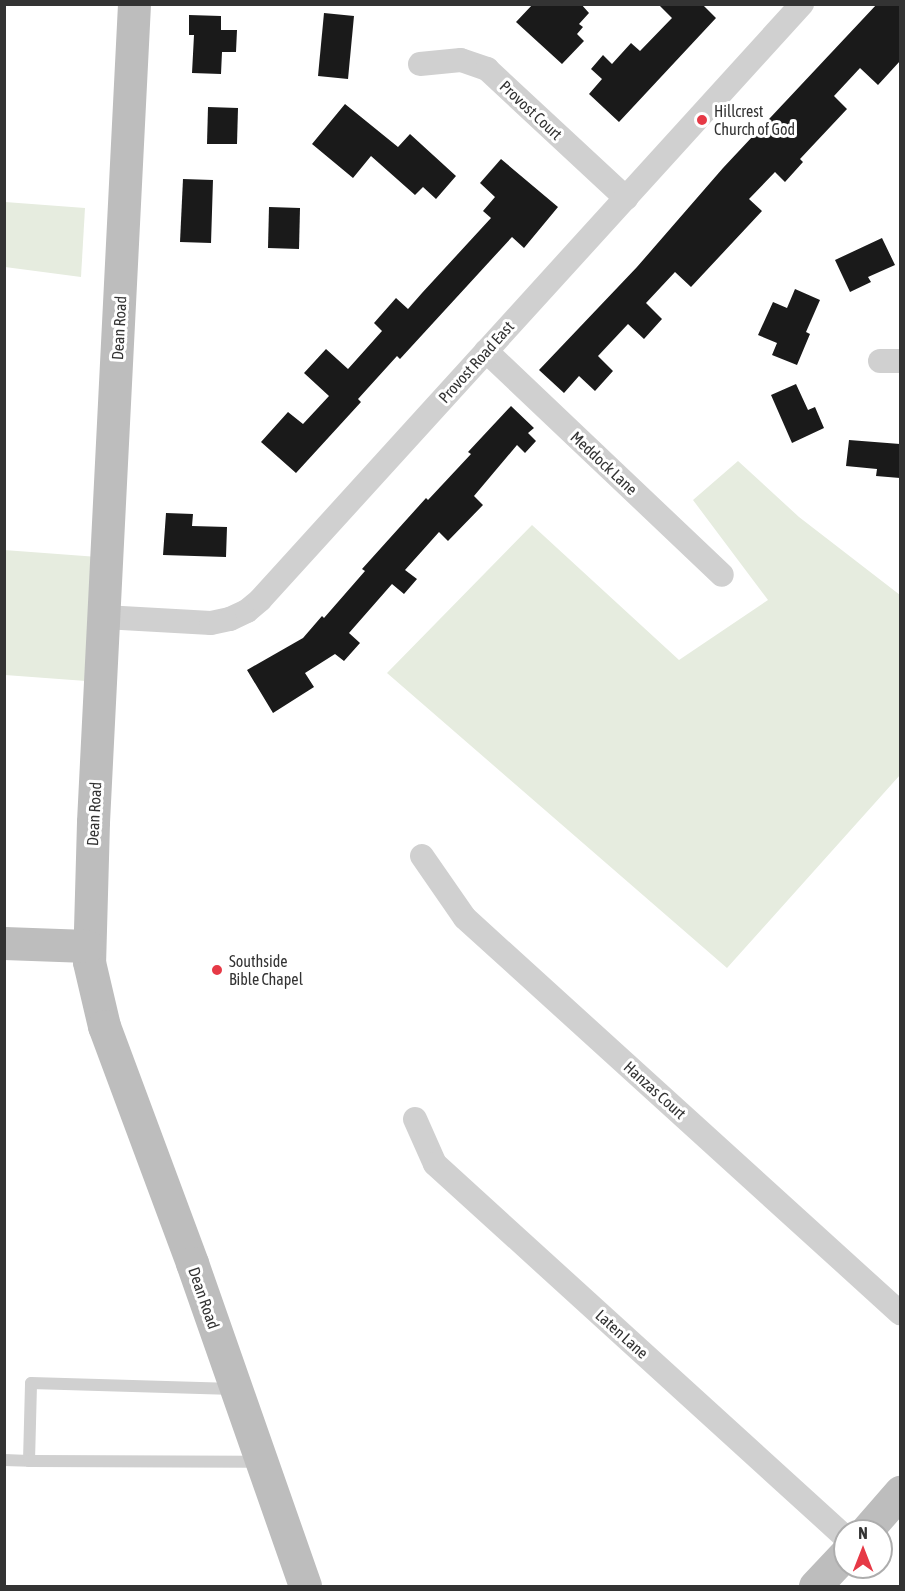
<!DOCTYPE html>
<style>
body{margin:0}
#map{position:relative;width:905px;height:1591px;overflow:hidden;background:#fff;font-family:"Asap Condensed",sans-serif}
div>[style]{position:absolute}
.green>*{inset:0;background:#e6ecdf}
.building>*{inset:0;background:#1a1a1a}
.lane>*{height:12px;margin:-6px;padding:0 6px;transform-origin:6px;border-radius:6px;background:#d0d0d0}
.street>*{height:24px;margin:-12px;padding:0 12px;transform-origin:12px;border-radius:12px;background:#d0d0d0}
.secondary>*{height:33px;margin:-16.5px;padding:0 16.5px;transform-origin:16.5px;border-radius:16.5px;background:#bdbdbd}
.dots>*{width:16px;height:16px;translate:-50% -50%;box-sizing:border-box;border:3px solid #fff;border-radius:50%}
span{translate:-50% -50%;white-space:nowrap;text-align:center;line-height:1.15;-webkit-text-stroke:6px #fff;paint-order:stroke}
.street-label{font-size:16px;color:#333}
.poi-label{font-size:16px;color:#333}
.left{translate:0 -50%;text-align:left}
.frame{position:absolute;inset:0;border:6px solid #333;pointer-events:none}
.north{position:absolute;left:833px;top:1519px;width:60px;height:60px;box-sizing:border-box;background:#fff;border:2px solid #adadad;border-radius:50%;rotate:0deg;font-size:16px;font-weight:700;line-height:24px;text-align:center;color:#333}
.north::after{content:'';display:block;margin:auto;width:21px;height:27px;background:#e63946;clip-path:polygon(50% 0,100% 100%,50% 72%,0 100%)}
</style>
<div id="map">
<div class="green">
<div style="clip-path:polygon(5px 202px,85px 208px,81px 277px,5px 267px)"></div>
<div style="clip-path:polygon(738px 461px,799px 517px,900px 595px,900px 775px,727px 968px,387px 673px,532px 525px,679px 660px,768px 600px,693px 500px)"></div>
<div style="clip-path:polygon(4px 550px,98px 557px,86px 681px,5px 675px)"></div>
</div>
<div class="building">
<div style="clip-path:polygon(533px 4px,581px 4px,589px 13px,579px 24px,583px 27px,577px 34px,584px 41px,562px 64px,516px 22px)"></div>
<div style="clip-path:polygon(658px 4px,702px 4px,716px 18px,619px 122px,589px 94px,602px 79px,591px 69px,603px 55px,612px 64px,631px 43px,640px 51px,672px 18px)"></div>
<div style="clip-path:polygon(877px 4px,900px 4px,900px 61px,878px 85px,860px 68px,834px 96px,847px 109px,800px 159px,803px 162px,785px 182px,775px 172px,749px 199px,762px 211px,691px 287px,675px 272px,646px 303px,662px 319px,644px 339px,628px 324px,598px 356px,613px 371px,595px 391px,579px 376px,564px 393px,539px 370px,637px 267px,723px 168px)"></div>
<div style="clip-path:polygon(324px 13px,354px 16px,348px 79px,318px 76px)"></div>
<div style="clip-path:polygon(189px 15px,221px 16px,221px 30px,237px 30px,236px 52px,222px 52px,221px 74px,192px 73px,194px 35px,189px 35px)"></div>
<div style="clip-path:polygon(345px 104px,398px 147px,410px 134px,456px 176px,436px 199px,423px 187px,415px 195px,371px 156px,353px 178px,312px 144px)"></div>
<div style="clip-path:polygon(208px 107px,238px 108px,237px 144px,207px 144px)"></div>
<div style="clip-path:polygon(501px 159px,558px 207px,524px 248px,512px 237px,400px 359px,397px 356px,358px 399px,361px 402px,296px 473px,261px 442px,288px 412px,303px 424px,329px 396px,304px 373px,326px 349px,348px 369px,382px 331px,374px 323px,396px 298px,408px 309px,422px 293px,491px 218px,483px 211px,495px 197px,480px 183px)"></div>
<div style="clip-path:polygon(183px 179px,213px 180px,211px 243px,180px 242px)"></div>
<div style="clip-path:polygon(269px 207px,300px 208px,299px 249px,268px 248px)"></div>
<div style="clip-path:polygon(882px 238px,895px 265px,868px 277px,871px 282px,850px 292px,835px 260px)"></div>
<div style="clip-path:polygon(795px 289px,820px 300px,806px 332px,810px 334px,797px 365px,772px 355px,777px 343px,758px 335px,773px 302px,787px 308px)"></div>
<div style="clip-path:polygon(796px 384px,808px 410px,815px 407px,824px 428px,792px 443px,771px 395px)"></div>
<div style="clip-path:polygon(511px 406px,534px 428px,528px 433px,536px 441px,525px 453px,517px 445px,474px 496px,483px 505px,448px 541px,439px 532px,405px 570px,417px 579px,404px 594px,392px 584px,349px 633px,360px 643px,344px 661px,335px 654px,305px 673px,314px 687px,273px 713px,247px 670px,303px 638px,322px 616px,324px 618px,365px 571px,362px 569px,426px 498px,428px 500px,471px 454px,468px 452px)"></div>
<div style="clip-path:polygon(849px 440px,900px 444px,900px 478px,876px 476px,877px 469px,846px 466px)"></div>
<div style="clip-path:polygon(166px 513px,193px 514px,192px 526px,227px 527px,226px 557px,163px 555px)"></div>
</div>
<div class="lane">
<div style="left:4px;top:1460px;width:25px;rotate:2deg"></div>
<div style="left:29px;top:1461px;width:78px;rotate:-88.5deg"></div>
<div style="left:31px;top:1383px;width:203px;rotate:1.7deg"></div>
<div style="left:29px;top:1461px;width:230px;rotate:0.2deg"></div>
</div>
<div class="street">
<div style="left:420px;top:64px;width:41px;rotate:-5.6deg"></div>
<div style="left:461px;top:60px;width:28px;rotate:19deg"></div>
<div style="left:487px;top:69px;width:190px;rotate:42.9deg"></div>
<div style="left:486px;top:351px;width:325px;rotate:43.5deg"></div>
<div style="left:880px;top:361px;width:20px"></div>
<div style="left:104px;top:617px;width:107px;rotate:3.2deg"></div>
<div style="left:211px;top:623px;width:19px;rotate:-12deg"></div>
<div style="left:230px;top:619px;width:19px;rotate:-25deg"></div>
<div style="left:247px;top:611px;width:17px;rotate:-40deg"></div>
<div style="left:260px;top:600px;width:806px;rotate:-47.72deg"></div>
<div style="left:422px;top:856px;width:75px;rotate:55.3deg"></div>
<div style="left:465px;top:918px;width:588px;rotate:42.24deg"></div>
<div style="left:415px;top:1119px;width:49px;rotate:66deg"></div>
<div style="left:435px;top:1164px;width:554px;rotate:42.29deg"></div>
</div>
<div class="secondary">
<div style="left:134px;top:4px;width:819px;rotate:92.87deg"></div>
<div style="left:93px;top:822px;width:140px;rotate:91.6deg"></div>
<div style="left:89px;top:962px;width:66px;rotate:76.8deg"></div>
<div style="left:104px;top:1026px;width:253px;rotate:69.6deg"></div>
<div style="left:192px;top:1263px;width:342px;rotate:70.7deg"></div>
<div style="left:4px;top:943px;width:83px;rotate:2.1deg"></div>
<div style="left:866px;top:1531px;width:52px;rotate:-48.9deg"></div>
<div style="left:815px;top:1586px;width:44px;rotate:-46.8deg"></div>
</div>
<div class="dots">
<div style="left:702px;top:120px;background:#e63946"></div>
<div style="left:217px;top:970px;background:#e63946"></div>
</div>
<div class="street-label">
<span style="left:531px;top:110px;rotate:43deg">Provost Court</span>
<span style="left:119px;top:328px;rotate:-87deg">Dean Road</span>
<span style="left:476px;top:362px;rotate:-48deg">Provost Road East</span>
<span style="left:604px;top:463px;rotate:43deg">Meddock Lane</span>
<span style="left:94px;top:814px;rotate:-87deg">Dean Road</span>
<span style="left:655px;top:1090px;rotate:42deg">Hanzas Court</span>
<span style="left:204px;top:1298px;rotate:71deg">Dean Road</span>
<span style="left:622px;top:1334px;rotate:42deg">Laten Lane</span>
</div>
<div class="poi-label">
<span class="left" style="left:714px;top:120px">Hillcrest<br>Church of God</span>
<span class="left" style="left:229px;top:970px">Southside<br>Bible Chapel</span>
</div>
<div class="frame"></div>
<div class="north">N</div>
</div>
